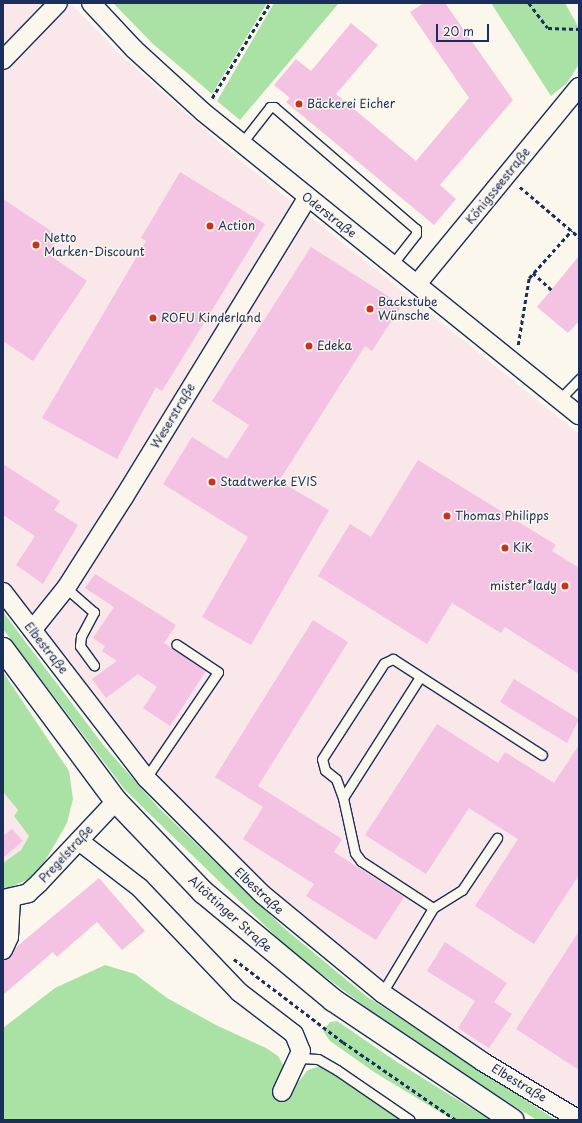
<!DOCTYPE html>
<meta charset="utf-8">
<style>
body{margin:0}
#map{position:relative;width:582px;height:1123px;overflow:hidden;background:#fbf7ec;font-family:"Playpen Sans",sans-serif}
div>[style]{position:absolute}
.built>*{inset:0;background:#f9e7e9}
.green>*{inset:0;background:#aae2a6}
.building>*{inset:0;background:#f4c2e2}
.path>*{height:2.5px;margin-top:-1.25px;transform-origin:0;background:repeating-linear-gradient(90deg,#1b2f5e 0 4px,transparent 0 7px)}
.roads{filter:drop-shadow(1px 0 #1b2f5e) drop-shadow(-1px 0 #1b2f5e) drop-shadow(0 1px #1b2f5e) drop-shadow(0 -1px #1b2f5e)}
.service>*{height:9px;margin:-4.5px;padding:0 4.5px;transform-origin:4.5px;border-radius:4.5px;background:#fbf7ec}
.minor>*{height:18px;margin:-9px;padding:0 9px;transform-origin:9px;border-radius:9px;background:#fbf7ec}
.secondary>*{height:22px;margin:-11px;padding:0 11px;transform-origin:11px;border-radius:11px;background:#fbf7ec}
.dots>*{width:11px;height:11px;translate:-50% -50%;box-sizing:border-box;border:2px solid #fbf7ec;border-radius:50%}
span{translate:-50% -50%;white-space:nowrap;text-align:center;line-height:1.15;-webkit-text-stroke:3px #fbf7ec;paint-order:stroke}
.poi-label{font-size:12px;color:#1b2f5e}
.left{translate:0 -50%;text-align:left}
.right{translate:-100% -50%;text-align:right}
.street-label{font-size:12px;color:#1b2f5e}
.frame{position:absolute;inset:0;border:4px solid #1b2f5e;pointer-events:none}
.scale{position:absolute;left:436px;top:24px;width:53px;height:18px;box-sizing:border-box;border:2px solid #1b2f5e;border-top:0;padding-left:5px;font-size:12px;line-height:14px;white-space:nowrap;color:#1b2f5e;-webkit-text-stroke:3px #fbf7ec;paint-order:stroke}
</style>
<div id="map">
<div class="built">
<div style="clip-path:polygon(3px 3px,70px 3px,121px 55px,237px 158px,579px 434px,579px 1111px,431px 1015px,361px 965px,295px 910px,158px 780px,3px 579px)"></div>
<div style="clip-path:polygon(3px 792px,18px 810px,14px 816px,29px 836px,21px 850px,3px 863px)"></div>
</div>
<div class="green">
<div style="clip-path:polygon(113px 3px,267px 3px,212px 94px,153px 44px)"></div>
<div style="clip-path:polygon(274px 3px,339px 3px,240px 120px,217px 101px)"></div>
<div style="clip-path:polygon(491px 3px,565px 3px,579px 28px,579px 64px,567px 83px,551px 96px)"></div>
<div style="clip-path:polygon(3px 612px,104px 746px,159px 808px,285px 929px,366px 996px,556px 1120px,537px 1120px,453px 1069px,397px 1031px,290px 950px,125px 790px,3px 629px)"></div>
<div style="clip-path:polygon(3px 672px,69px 771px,73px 799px,67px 823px,45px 861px,33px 877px,7px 889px,3px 888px,3px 863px,21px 850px,29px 836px,14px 816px,18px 810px,3px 792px)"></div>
<div style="clip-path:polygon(105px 965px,135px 974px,167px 998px,216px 1025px,266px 1048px,278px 1056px,295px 1086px,308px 1070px,320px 1066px,403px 1120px,3px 1120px,3px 1028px,55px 988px)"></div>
<div style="clip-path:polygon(337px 1021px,397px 1062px,490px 1120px,453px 1120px,374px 1072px,330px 1041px,323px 1031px,330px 1022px)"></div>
</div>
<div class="building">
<div style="clip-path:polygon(424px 3px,445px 3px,513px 100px,440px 185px,456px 199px,434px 225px,286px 102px,290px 98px,274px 85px,296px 59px,311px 71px,351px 23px,378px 45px,336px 94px,416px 161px,469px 98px,410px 12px)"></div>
<div style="clip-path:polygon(180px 172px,265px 224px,162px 391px,156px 387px,117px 459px,42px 418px,146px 241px,141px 238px)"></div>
<div style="clip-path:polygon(3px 199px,60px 237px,48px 254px,87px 281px,33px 361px,3px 341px)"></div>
<div style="clip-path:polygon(311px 247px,402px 305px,372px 351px,365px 346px,279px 481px,329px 510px,251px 645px,202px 617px,248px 537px,163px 484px,192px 437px,227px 459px,249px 425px,212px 401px)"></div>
<div style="clip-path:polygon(579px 256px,579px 321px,568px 333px,537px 307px)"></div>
<div style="clip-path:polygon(418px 460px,556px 545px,552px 551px,579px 568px,579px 674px,505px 627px,501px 633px,452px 603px,427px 644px,318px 576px,350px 524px,371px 537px)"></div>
<div style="clip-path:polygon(3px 464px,60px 501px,54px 510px,78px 525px,43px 584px,16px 565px,35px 536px,3px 515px)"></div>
<div style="clip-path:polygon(95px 574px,176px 625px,164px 643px,206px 671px,170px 726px,143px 708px,157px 687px,138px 674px,106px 698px,92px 679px,117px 661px,102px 651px,105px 646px,93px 638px,114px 607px,85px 588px)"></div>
<div style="clip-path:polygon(313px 620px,348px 642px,258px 786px,342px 839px,334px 852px,404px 897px,376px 940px,306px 896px,314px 884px,243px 839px,263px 807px,215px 777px)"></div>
<div style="clip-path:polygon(514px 679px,579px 719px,567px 743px,500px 702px)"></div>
<div style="clip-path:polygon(437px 724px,498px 763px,505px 752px,554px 783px,579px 745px,579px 875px,534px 944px,475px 906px,518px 839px,469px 808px,426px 874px,365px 835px)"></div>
<div style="clip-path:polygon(12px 829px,23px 841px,3px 858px,3px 836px)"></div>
<div style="clip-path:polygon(99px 878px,145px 931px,122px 950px,97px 922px,57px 957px,53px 952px,3px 995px,3px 960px,9px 958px,15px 948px)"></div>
<div style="clip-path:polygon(579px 931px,579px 1070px,516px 1029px)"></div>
<div style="clip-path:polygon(445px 942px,507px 983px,494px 1002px,512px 1014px,489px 1048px,458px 1028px,475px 1001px,427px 971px)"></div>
</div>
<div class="path">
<div style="left:529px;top:3px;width:31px;rotate:53deg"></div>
<div style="left:548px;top:28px;width:31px;rotate:2deg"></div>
<div style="left:212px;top:98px;width:111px;rotate:-58.6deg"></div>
<div style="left:520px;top:187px;width:77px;rotate:40.3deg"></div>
<div style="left:533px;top:273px;width:25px;rotate:42deg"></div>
<div style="left:518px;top:345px;width:68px;rotate:-80.7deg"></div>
<div style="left:529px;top:278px;width:64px;rotate:-48.1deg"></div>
<div style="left:234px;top:959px;width:137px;rotate:37.3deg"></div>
<div style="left:343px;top:1042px;width:137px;rotate:34.6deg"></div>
<div style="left:121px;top:1120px;width:47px"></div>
</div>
<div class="roads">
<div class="service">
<div style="left:241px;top:144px;width:47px;rotate:-51.9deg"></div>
<div style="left:270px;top:107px;width:4px"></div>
<div style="left:274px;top:107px;width:187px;rotate:40.7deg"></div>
<div style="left:416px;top:229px;width:5px;rotate:90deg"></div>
<div style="left:416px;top:234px;width:39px;rotate:128deg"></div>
<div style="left:560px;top:399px;width:28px;rotate:-46deg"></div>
<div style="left:66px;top:588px;width:37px;rotate:41deg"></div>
<div style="left:94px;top:612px;width:27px;rotate:118deg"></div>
<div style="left:81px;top:636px;width:10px;rotate:96deg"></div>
<div style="left:80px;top:646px;width:24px;rotate:54deg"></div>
<div style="left:420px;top:677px;width:143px;rotate:122.5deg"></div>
<div style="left:343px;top:798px;width:56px;rotate:77.7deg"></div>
<div style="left:355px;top:853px;width:10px;rotate:53deg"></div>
<div style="left:361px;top:861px;width:86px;rotate:33.1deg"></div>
<div style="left:146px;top:778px;width:128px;rotate:-55.8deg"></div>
<div style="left:218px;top:672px;width:50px;rotate:-146.3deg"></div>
<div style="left:343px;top:798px;width:20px;rotate:-110deg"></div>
<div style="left:336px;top:779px;width:14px;rotate:-141deg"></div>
<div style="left:325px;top:770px;width:11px;rotate:-105deg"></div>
<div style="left:322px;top:759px;width:114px;rotate:-57.1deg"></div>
<div style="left:384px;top:663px;width:10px;rotate:-24deg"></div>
<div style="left:393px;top:659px;width:177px;rotate:32.8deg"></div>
<div style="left:382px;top:993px;width:99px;rotate:-59deg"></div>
<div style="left:433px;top:908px;width:34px;rotate:-32deg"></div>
<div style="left:462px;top:890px;width:63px;rotate:-56.1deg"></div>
<div style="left:300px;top:1058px;width:18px;rotate:3deg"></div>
<div style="left:318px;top:1059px;width:22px;rotate:30deg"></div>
<div style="left:337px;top:1070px;width:88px;rotate:34.4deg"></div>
</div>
<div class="minor">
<div style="left:91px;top:3px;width:63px;rotate:46.9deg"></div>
<div style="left:134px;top:49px;width:93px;rotate:42.4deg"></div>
<div style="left:203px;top:112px;width:483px;rotate:38.9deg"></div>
<div style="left:3px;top:60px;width:79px;rotate:-46deg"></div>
<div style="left:417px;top:284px;width:255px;rotate:-50.6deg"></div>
<div style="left:3px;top:592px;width:235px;rotate:52.4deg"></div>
<div style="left:146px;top:778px;width:164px;rotate:45deg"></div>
<div style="left:262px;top:894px;width:156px;rotate:39.5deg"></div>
<div style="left:382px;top:993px;width:122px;rotate:34.3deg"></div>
<div style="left:483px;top:1062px;width:112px;rotate:31.1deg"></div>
<div style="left:33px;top:629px;width:53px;rotate:-51.2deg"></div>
<div style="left:66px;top:588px;width:108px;rotate:-57.5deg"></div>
<div style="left:124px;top:497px;width:351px;rotate:-58.5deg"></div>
<div style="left:79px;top:841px;width:77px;rotate:37.6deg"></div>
<div style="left:140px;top:888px;width:144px;rotate:46.4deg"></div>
<div style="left:239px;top:992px;width:69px;rotate:37.4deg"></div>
<div style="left:294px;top:1034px;width:18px;rotate:68deg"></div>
<div style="left:301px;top:1051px;width:45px;rotate:114.9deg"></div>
<div style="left:3px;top:899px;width:26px;rotate:-13deg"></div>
<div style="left:28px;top:893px;width:15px;rotate:-42deg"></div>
<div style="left:39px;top:883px;width:112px;rotate:-46.8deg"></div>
<div style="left:3px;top:950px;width:14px;rotate:-65deg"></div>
<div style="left:9px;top:937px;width:38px;rotate:-87deg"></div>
</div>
<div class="secondary">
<div style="left:3px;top:649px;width:189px;rotate:53.4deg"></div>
<div style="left:116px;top:801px;width:126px;rotate:46.3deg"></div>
<div style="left:203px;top:892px;width:169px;rotate:39.7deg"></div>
<div style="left:333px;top:1000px;width:216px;rotate:33.8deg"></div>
</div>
</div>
<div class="dots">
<div style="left:299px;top:104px;background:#c8321e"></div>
<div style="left:210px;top:226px;background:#c8321e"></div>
<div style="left:36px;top:245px;background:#c8321e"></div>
<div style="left:370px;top:309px;background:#c8321e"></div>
<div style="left:153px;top:318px;background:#c8321e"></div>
<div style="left:309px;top:346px;background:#c8321e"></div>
<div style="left:212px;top:482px;background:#c8321e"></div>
<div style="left:447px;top:516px;background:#c8321e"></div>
<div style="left:505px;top:548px;background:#c8321e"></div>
<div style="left:565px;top:586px;background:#c8321e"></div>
</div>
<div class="poi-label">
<span class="left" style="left:307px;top:104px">Bäckerei Eicher</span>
<span class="left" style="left:218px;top:226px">Action</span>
<span class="left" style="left:44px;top:245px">Netto<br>Marken-Discount</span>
<span class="left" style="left:378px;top:309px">Backstube<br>Wünsche</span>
<span class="left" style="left:161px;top:318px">ROFU Kinderland</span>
<span class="left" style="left:317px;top:346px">Edeka</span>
<span class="left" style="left:220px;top:482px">Stadtwerke EVIS</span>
<span class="left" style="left:455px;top:516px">Thomas Philipps</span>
<span class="left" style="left:513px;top:548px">KiK</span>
<span class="right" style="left:557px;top:586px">mister*lady</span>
</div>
<div class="street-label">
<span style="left:498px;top:186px;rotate:-51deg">Königsseestraße</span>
<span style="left:329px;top:215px;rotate:38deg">Oderstraße</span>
<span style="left:173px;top:416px;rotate:-59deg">Weserstraße</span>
<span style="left:46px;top:648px;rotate:52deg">Elbestraße</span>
<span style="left:66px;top:854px;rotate:-47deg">Pregelstraße</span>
<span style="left:259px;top:891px;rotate:43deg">Elbestraße</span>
<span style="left:230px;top:914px;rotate:42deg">Altöttinger Straße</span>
<span style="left:519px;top:1083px;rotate:31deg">Elbestraße</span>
</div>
<div class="frame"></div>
<div class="scale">20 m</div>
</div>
